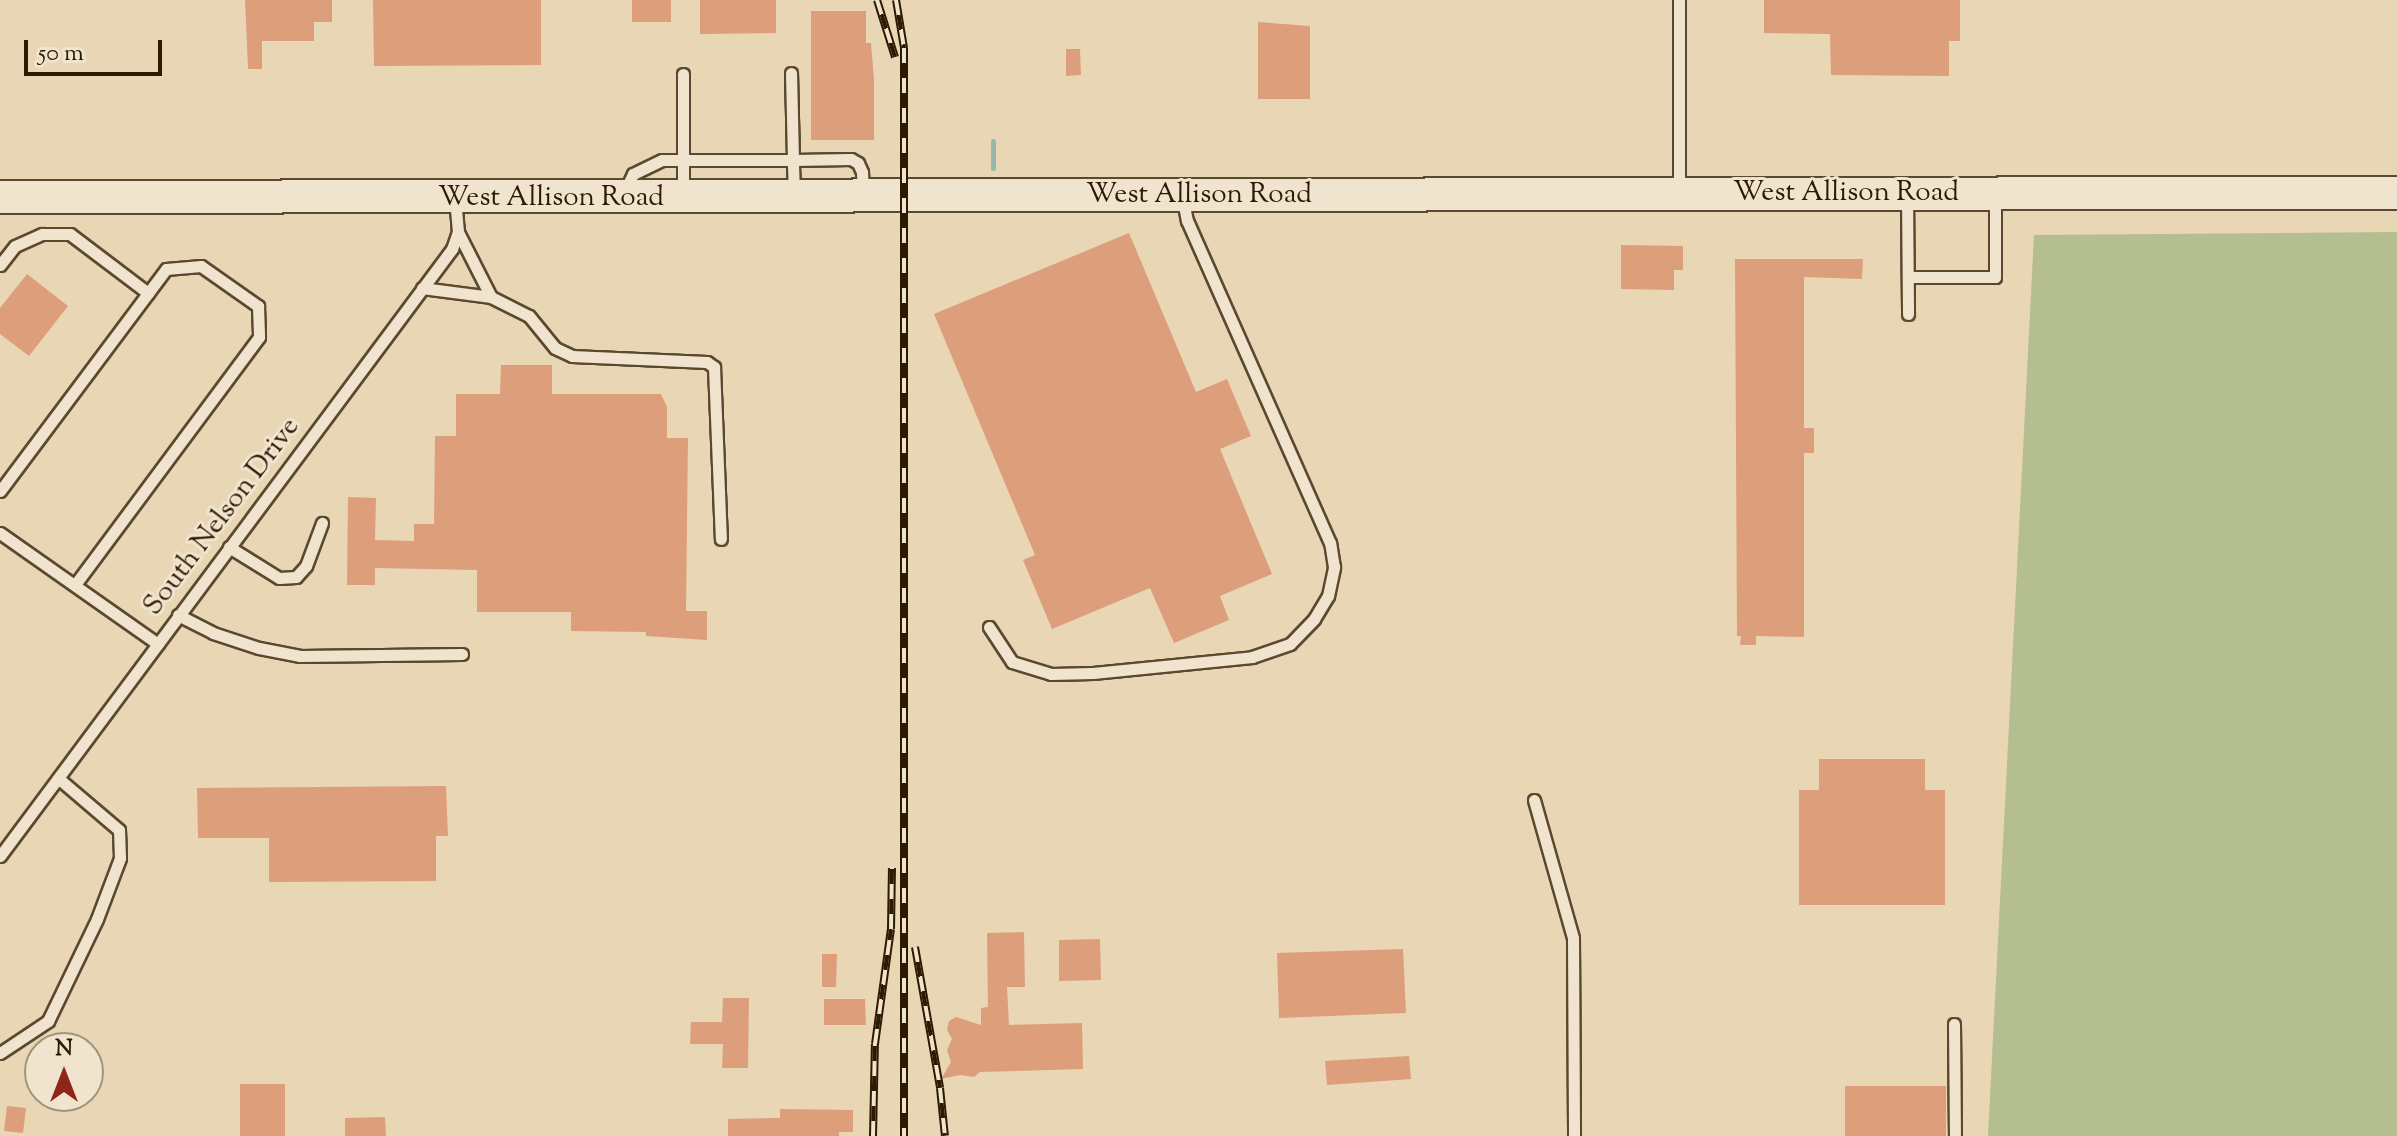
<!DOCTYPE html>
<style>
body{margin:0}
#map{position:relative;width:2397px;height:1136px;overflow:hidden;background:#e9d6b5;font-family:"Sorts Mill Goudy",serif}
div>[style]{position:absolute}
.green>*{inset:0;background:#b5be8e}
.stream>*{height:5px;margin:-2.5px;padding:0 2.5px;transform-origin:2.5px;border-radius:2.5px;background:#97b9ab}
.building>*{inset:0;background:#dd9e7c}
.roads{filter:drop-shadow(2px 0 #5b492f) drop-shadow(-2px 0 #5b492f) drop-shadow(0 2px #5b492f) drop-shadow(0 -2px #5b492f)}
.lane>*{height:11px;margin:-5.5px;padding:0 5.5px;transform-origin:5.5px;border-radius:5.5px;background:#f1e4cf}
.secondary>*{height:32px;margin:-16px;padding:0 16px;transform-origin:16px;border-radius:16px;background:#f1e4cf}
.rail>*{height:8px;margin-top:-4px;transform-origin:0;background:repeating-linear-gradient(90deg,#f1e4cf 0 15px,#2c1a02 0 30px);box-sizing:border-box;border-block:2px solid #2c1a02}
span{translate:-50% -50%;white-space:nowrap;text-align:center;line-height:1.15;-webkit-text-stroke:6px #f1e4cf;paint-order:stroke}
.street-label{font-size:28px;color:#2c1a02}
.north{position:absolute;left:24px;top:1032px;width:80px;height:80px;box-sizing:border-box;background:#f1e4cf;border:2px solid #a2937d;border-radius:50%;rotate:0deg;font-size:22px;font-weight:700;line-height:32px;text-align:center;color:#2c1a02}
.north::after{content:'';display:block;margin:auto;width:28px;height:36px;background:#8f2418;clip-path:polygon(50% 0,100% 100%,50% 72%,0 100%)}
.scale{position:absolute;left:24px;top:40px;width:138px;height:36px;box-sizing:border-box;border:4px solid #2c1a02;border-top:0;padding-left:10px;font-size:24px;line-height:28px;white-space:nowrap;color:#2c1a02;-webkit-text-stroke:6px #f1e4cf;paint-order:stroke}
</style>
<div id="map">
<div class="green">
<div style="clip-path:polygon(2397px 232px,2397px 1136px,1988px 1136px,2034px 235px)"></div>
</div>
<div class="stream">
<div style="left:993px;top:141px;width:27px;rotate:90deg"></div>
</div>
<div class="building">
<div style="clip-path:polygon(245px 0,332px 0,332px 22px,314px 22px,314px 41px,262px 41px,262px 69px,248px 69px)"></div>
<div style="clip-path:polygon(373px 0,541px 0,541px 65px,374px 66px)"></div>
<div style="clip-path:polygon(632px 0,671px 0,671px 22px,632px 22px)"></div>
<div style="clip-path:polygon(700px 0,776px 0,776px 33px,700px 34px)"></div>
<div style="clip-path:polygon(1764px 0,1960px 0,1960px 41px,1949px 41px,1949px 76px,1831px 75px,1830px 34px,1764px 33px)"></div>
<div style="clip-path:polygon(811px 11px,866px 11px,866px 43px,871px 43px,874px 79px,874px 140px,811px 140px)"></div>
<div style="clip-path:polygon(1258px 22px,1310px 26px,1310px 99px,1258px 99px)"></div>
<div style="clip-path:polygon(1066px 49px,1080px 49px,1081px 75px,1066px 76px)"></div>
<div style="clip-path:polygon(1129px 233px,1196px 392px,1227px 379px,1251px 436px,1220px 449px,1272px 574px,1220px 596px,1229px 620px,1174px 643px,1150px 588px,1052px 629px,1023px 560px,1035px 555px,934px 314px)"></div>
<div style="clip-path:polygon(1621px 245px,1683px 246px,1683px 270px,1674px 270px,1674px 290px,1621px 289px)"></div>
<div style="clip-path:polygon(1735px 259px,1863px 259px,1862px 279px,1804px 277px,1804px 428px,1814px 428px,1814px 453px,1804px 453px,1804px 637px,1756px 636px,1756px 645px,1740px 645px,1741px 636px,1737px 636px)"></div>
<div style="clip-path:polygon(27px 274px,68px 306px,29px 356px,0 334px,0 308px)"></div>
<div style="clip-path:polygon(501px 365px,552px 365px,552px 394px,661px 394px,667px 407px,667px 438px,688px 438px,686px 611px,707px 611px,707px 640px,646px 636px,646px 632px,571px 631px,571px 612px,477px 612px,477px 570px,375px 568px,375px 585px,347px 585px,348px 497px,376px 498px,375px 540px,414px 541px,414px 524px,434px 524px,435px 436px,456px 436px,456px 394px,500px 394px)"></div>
<div style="clip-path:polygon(1819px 759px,1925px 759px,1925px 790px,1945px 790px,1945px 905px,1799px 905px,1799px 790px,1819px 790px)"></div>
<div style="clip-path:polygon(446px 786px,448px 836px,436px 836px,436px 881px,269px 882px,269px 838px,198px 838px,197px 788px)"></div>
<div style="clip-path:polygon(1024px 932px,1025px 987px,1007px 987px,1009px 1025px,1082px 1023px,1083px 1069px,980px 1072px,974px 1077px,960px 1075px,941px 1079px,951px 1062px,947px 1050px,952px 1039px,947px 1030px,949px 1021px,956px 1017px,981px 1025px,981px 1008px,988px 1007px,987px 933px)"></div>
<div style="clip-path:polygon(1100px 939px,1101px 980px,1059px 981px,1059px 940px)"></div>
<div style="clip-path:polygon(1403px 949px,1406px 1013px,1279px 1018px,1277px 953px)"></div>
<div style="clip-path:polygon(822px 954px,837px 954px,836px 987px,822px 987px)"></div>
<div style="clip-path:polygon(723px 998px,749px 998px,748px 1068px,722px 1068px,723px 1044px,690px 1044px,691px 1022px,722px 1022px)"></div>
<div style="clip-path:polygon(824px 999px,865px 999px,866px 1025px,824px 1025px)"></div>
<div style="clip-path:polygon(1409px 1056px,1411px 1079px,1327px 1085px,1325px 1061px)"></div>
<div style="clip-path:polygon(240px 1084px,285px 1084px,285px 1136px,240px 1136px)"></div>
<div style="clip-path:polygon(1845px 1086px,1946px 1086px,1946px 1136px,1845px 1136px)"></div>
<div style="clip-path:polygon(7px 1106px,26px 1108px,23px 1133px,4px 1131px)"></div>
<div style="clip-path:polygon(780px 1109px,853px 1110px,853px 1132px,839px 1132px,839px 1136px,728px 1136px,728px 1119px,780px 1118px)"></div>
<div style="clip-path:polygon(385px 1117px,386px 1136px,345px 1136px,345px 1118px)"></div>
</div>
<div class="roads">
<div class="lane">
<div style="left:683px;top:74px;width:119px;rotate:90deg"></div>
<div style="left:1679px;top:192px;width:192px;rotate:-90deg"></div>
<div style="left:624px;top:193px;width:21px;rotate:-65deg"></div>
<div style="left:633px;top:174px;width:32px;rotate:-26deg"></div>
<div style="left:662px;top:160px;width:131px"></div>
<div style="left:793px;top:160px;width:87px;rotate:-91.3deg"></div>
<div style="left:794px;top:193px;width:33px;rotate:-92deg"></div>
<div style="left:793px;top:160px;width:58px;rotate:-1deg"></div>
<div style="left:851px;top:159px;width:8px;rotate:30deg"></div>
<div style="left:858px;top:163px;width:10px;rotate:66deg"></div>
<div style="left:862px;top:172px;width:22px;rotate:87deg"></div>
<div style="left:1907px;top:194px;width:120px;rotate:89.5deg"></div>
<div style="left:0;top:265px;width:24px;rotate:-52deg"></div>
<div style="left:15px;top:246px;width:30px;rotate:-24deg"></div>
<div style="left:42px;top:234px;width:28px"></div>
<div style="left:70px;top:234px;width:98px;rotate:37.1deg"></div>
<div style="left:1908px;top:277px;width:87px"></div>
<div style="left:1995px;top:277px;width:79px;rotate:-90deg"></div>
<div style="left:422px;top:288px;width:70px;rotate:7.4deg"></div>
<div style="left:491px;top:297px;width:73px;rotate:-116.9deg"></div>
<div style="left:491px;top:297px;width:42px;rotate:26.6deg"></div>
<div style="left:529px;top:316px;width:41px;rotate:50.9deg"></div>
<div style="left:555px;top:348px;width:19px;rotate:25deg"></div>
<div style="left:572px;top:356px;width:135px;rotate:2.5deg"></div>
<div style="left:707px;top:362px;width:9px;rotate:36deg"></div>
<div style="left:714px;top:367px;width:172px;rotate:87.7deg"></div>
<div style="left:0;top:491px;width:277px;rotate:-53.2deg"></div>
<div style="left:166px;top:269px;width:35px;rotate:-5deg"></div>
<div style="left:201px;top:266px;width:70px;rotate:35.1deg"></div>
<div style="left:258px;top:306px;width:31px;rotate:88deg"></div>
<div style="left:259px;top:337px;width:309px;rotate:126.6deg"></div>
<div style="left:0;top:533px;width:193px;rotate:35.1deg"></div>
<div style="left:229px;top:547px;width:59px;rotate:31.8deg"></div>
<div style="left:279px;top:578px;width:17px;rotate:-3deg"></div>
<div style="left:296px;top:577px;width:15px;rotate:-48deg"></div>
<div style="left:306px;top:566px;width:46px;rotate:-69.6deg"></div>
<div style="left:178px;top:615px;width:39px;rotate:27deg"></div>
<div style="left:213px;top:633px;width:48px;rotate:18.1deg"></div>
<div style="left:259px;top:648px;width:42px;rotate:11deg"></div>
<div style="left:300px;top:656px;width:162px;rotate:-0.7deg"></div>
<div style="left:989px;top:627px;width:42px;rotate:56.7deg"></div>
<div style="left:1012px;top:662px;width:41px;rotate:17.1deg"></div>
<div style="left:1051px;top:674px;width:42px;rotate:-1.4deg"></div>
<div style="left:1093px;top:673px;width:160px;rotate:-5.7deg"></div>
<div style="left:1252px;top:657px;width:40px;rotate:-18.9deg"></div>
<div style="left:1290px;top:644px;width:35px;rotate:-46deg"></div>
<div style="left:1314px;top:619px;width:27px;rotate:-59deg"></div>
<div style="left:1328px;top:596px;width:30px;rotate:-78deg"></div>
<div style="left:1334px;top:567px;width:24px;rotate:-99deg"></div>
<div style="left:1330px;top:543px;width:352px;rotate:-113.9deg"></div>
<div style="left:1187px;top:221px;width:25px;rotate:-101deg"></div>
<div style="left:1534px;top:800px;width:143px;rotate:74.2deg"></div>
<div style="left:1573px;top:938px;width:198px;rotate:89.7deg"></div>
<div style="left:0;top:856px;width:757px;rotate:-53.33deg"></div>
<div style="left:452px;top:249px;width:18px;rotate:-71deg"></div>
<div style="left:458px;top:232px;width:32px;rotate:-95deg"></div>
<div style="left:1954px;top:1024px;width:112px;rotate:89.5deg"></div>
<div style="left:0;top:1053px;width:58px;rotate:-33.7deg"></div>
<div style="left:48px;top:1021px;width:113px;rotate:-64.3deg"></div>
<div style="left:97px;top:919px;width:65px;rotate:-69.3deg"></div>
<div style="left:120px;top:858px;width:28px;rotate:-92deg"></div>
<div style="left:119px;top:830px;width:80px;rotate:-139.6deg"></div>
</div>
<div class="secondary">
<div style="left:0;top:197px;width:2397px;rotate:-0.1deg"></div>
</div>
</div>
<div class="rail">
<div style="left:877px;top:0;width:60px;rotate:72.5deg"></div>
<div style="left:896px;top:0;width:49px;rotate:80.5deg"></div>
<div style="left:904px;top:48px;width:1088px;rotate:90deg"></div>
<div style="left:915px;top:947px;width:143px;rotate:79.9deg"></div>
<div style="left:940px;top:1088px;width:48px;rotate:84.1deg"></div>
<div style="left:873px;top:1136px;width:92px;rotate:-88.8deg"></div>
<div style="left:875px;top:1044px;width:116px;rotate:-82.1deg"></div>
<div style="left:891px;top:929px;width:61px;rotate:-89.1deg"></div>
</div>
<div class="street-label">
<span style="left:1846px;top:193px">West Allison Road</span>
<span style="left:1199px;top:195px">West Allison Road</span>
<span style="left:551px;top:198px">West Allison Road</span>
<span style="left:222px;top:517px;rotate:-53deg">South Nelson Drive</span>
</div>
<div class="north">N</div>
<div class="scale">50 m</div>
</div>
